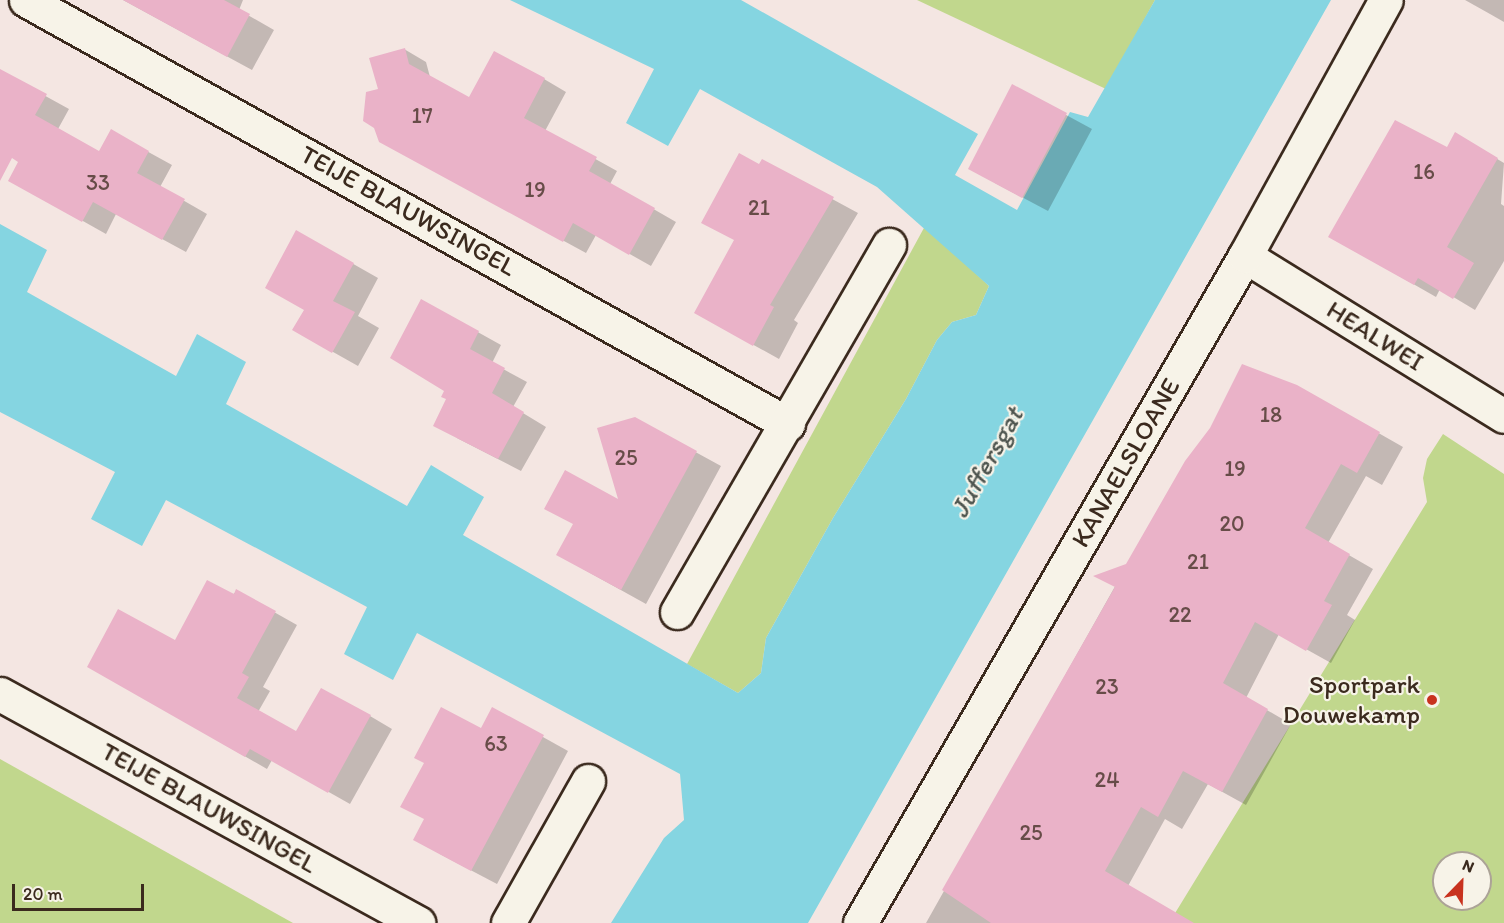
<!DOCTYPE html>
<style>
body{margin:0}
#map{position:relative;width:1504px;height:923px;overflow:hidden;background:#f4e6e2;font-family:Itim,sans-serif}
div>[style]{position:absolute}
.green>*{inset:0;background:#c1d78d}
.water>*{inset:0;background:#85d5e1}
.shadow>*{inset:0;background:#0003}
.building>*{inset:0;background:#eab2c8}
.roads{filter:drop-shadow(2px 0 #3b2a1e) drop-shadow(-2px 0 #3b2a1e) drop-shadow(0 2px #3b2a1e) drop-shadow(0 -2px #3b2a1e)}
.street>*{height:33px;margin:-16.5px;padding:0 16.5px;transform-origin:16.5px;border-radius:16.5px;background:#f7f3e8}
.secondary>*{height:33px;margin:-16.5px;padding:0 16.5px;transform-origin:16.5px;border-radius:16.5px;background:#f7f3e8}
.dots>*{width:16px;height:16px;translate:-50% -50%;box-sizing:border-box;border:3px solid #f7f3e8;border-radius:50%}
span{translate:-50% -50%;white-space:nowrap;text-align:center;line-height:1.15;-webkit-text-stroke:4.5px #f7f3e8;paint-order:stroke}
.number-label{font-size:22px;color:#674c48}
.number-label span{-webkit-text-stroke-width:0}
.street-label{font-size:26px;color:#3b2a1e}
.poi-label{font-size:26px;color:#3b2a1e}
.right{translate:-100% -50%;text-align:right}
.water-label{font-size:27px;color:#4e554f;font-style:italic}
.north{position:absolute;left:1432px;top:851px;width:60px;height:60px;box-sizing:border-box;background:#f7f3e8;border:2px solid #aca397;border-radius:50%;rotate:23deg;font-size:16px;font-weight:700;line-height:24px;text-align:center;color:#3b2a1e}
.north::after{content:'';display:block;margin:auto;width:21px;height:27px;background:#c8321e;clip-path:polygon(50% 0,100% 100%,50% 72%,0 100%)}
.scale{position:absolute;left:12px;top:884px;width:132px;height:27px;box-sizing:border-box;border:3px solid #3b2a1e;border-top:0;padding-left:8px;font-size:18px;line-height:21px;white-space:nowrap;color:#3b2a1e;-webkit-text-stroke:4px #f7f3e8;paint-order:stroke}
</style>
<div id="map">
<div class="green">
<div style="clip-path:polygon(917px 0,1155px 0,1106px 89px)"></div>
<div style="clip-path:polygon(925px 226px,989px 286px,976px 315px,952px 322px,937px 340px,906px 399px,833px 518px,766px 638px,761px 673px,738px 693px,687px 664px)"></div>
<div style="clip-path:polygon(evenodd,1443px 434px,1504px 474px,1504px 923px,1169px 923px,1427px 502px,1423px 478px,1427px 459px,1443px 434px,1444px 863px,1480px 863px,1480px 899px,1444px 899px,1444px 863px)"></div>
<div style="clip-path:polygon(0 759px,293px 923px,0 923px)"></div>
</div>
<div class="water">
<div style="clip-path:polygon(510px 0,741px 0,978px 134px,955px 175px,1017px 210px,1070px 112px,1088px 117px,1155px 0,1331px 0,808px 923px,611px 923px,664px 838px,684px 820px,680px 774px,417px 633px,393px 680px,344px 654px,367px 607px,166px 500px,142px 546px,91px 519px,115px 472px,0 412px,0 224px,47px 250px,27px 292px,176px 376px,197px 334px,246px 362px,226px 404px,407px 506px,431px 465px,484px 497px,463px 535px,738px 693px,761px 673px,766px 638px,833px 518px,906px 399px,937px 340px,952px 322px,976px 315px,989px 286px,877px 187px,700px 89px,668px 146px,626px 123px,654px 69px)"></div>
</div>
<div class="shadow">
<div style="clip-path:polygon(123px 0,243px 0,239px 10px,274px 30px,252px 70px)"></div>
<div style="clip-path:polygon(1465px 0,1504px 0,1504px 22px,1490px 14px)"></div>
<div style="clip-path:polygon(404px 49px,426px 62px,430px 77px,470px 99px,544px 79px,566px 92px,545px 131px,617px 171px,610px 184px,676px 222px,651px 266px,596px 235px,586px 253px,402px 153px,380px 90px)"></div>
<div style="clip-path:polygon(0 71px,69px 109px,58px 129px,100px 153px,112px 132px,172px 165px,160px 187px,207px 214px,186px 252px,116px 214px,106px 234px,10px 180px,20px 161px,0 143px)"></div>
<div style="clip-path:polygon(1013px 86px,1092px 129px,1048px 211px,995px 183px)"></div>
<div style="clip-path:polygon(1455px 134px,1504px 163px,1501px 204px,1504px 206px,1504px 261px,1475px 310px,1440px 289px,1436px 297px,1331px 237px,1447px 149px)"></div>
<div style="clip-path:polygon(762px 161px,858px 213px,794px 320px,798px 323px,779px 359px,721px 327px,736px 241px)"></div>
<div style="clip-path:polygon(297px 232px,378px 278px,358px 316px,379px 328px,358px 366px,294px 330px,305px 310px)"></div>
<div style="clip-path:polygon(422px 301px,501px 345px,492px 363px,527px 382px,513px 407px,546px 427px,521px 471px,457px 438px)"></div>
<div style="clip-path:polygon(1296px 386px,1403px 447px,1382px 485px,1366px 476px,1328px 543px,1373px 569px,1347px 615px,1355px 620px,1331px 663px,1279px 634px,1246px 698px,1291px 724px,1246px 805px,1208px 784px,1182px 829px,1165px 819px,1128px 886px,1178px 923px,926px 923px,1127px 565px)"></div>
<div style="clip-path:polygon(635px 419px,721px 466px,646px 604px,583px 569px,620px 503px)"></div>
<div style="clip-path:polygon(237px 591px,297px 625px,263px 687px,270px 691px,258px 712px,297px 733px,370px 716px,392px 729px,350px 804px,272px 760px,267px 769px,89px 666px,175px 642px)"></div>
<div style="clip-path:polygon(493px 709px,568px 751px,497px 884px,440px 854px,481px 730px)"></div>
</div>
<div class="building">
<div style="clip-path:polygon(123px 0,224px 0,250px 14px,227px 57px)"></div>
<div style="clip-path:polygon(405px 48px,409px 64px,469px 97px,494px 51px,545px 78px,524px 118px,597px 157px,589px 171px,655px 208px,629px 255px,573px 223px,563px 242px,379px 142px,374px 128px,363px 121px,366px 92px,378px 89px,369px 58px)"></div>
<div style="clip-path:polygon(0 69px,47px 94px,35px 115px,99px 151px,111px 129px,149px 151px,137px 173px,185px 199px,162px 240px,93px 202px,82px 222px,8px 181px,18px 162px,12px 158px,0 181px)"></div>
<div style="clip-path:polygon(1012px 84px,1067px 113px,1022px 198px,968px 169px)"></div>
<div style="clip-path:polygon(1395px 120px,1447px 147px,1455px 132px,1498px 158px,1447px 247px,1474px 263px,1453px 299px,1418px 278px,1414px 285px,1328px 237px)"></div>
<div style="clip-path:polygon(739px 153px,759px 164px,762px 159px,834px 197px,770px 305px,774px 307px,753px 346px,694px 313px,734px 240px,701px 223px)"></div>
<div style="clip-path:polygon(296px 230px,354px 263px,333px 301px,355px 312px,332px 353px,292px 330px,304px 310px,265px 288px)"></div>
<div style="clip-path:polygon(421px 299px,479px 331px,470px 349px,505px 368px,492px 393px,524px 412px,498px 459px,433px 426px,446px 399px,441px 397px,444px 391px,390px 358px)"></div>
<div style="clip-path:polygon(1242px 364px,1297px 385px,1380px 432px,1357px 473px,1341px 464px,1305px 528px,1350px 554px,1324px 601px,1332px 605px,1306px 651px,1255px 622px,1223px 683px,1268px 709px,1222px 792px,1183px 771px,1158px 817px,1141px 807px,1105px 871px,1194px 923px,991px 923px,942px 890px,1115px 587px,1093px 576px,1126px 564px,1185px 461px,1210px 428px)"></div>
<div style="clip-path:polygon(635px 417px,697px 451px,621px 590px,556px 555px,573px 524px,544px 509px,565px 470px,618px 499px,597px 428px)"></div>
<div style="clip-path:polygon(207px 580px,234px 594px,236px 589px,276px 611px,242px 673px,249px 677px,237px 698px,296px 731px,321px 688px,371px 715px,328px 793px,250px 749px,245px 757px,87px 667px,118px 609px,175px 640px)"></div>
<div style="clip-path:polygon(441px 707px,481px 728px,492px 707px,544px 735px,471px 871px,413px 840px,424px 819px,400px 807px,424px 763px,414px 758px)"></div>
</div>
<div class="roads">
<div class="street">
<div style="left:26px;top:0;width:872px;rotate:29.09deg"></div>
<div style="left:1245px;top:256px;width:304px;rotate:31.7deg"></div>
<div style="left:677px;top:612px;width:424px;rotate:-60deg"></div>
<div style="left:0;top:694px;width:477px;rotate:28.7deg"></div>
<div style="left:508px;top:923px;width:163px;rotate:-60.6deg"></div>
</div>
<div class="secondary">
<div style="left:860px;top:923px;width:770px;rotate:-60.01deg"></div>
<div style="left:1245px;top:256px;width:292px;rotate:-61.2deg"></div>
</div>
</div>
<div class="dots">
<div style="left:1432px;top:700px;background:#c8321e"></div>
</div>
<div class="number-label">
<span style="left:422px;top:116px">17</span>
<span style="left:1424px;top:172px">16</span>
<span style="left:98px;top:183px">33</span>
<span style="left:535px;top:190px">19</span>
<span style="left:759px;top:208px">21</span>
<span style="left:1271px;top:415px">18</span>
<span style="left:626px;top:458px">25</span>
<span style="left:1235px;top:469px">19</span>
<span style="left:1232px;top:524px">20</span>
<span style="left:1198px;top:562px">21</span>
<span style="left:1180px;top:615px">22</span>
<span style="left:1107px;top:687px">23</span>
<span style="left:496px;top:744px">63</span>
<span style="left:1107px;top:780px">24</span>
<span style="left:1031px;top:833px">25</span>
</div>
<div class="street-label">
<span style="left:408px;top:211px;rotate:29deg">TEIJE BLAUWSINGEL</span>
<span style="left:1375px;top:336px;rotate:32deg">HEALWEI</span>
<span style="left:1126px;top:463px;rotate:-60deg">KANAELSLOANE</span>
<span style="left:209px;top:808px;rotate:29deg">TEIJE BLAUWSINGEL</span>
</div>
<div class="poi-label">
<span class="right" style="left:1420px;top:700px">Sportpark<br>Douwekamp</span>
</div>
<div class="water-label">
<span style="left:986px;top:462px;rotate:-61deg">Juffersgat</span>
</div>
<div class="north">N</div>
<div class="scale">20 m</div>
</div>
